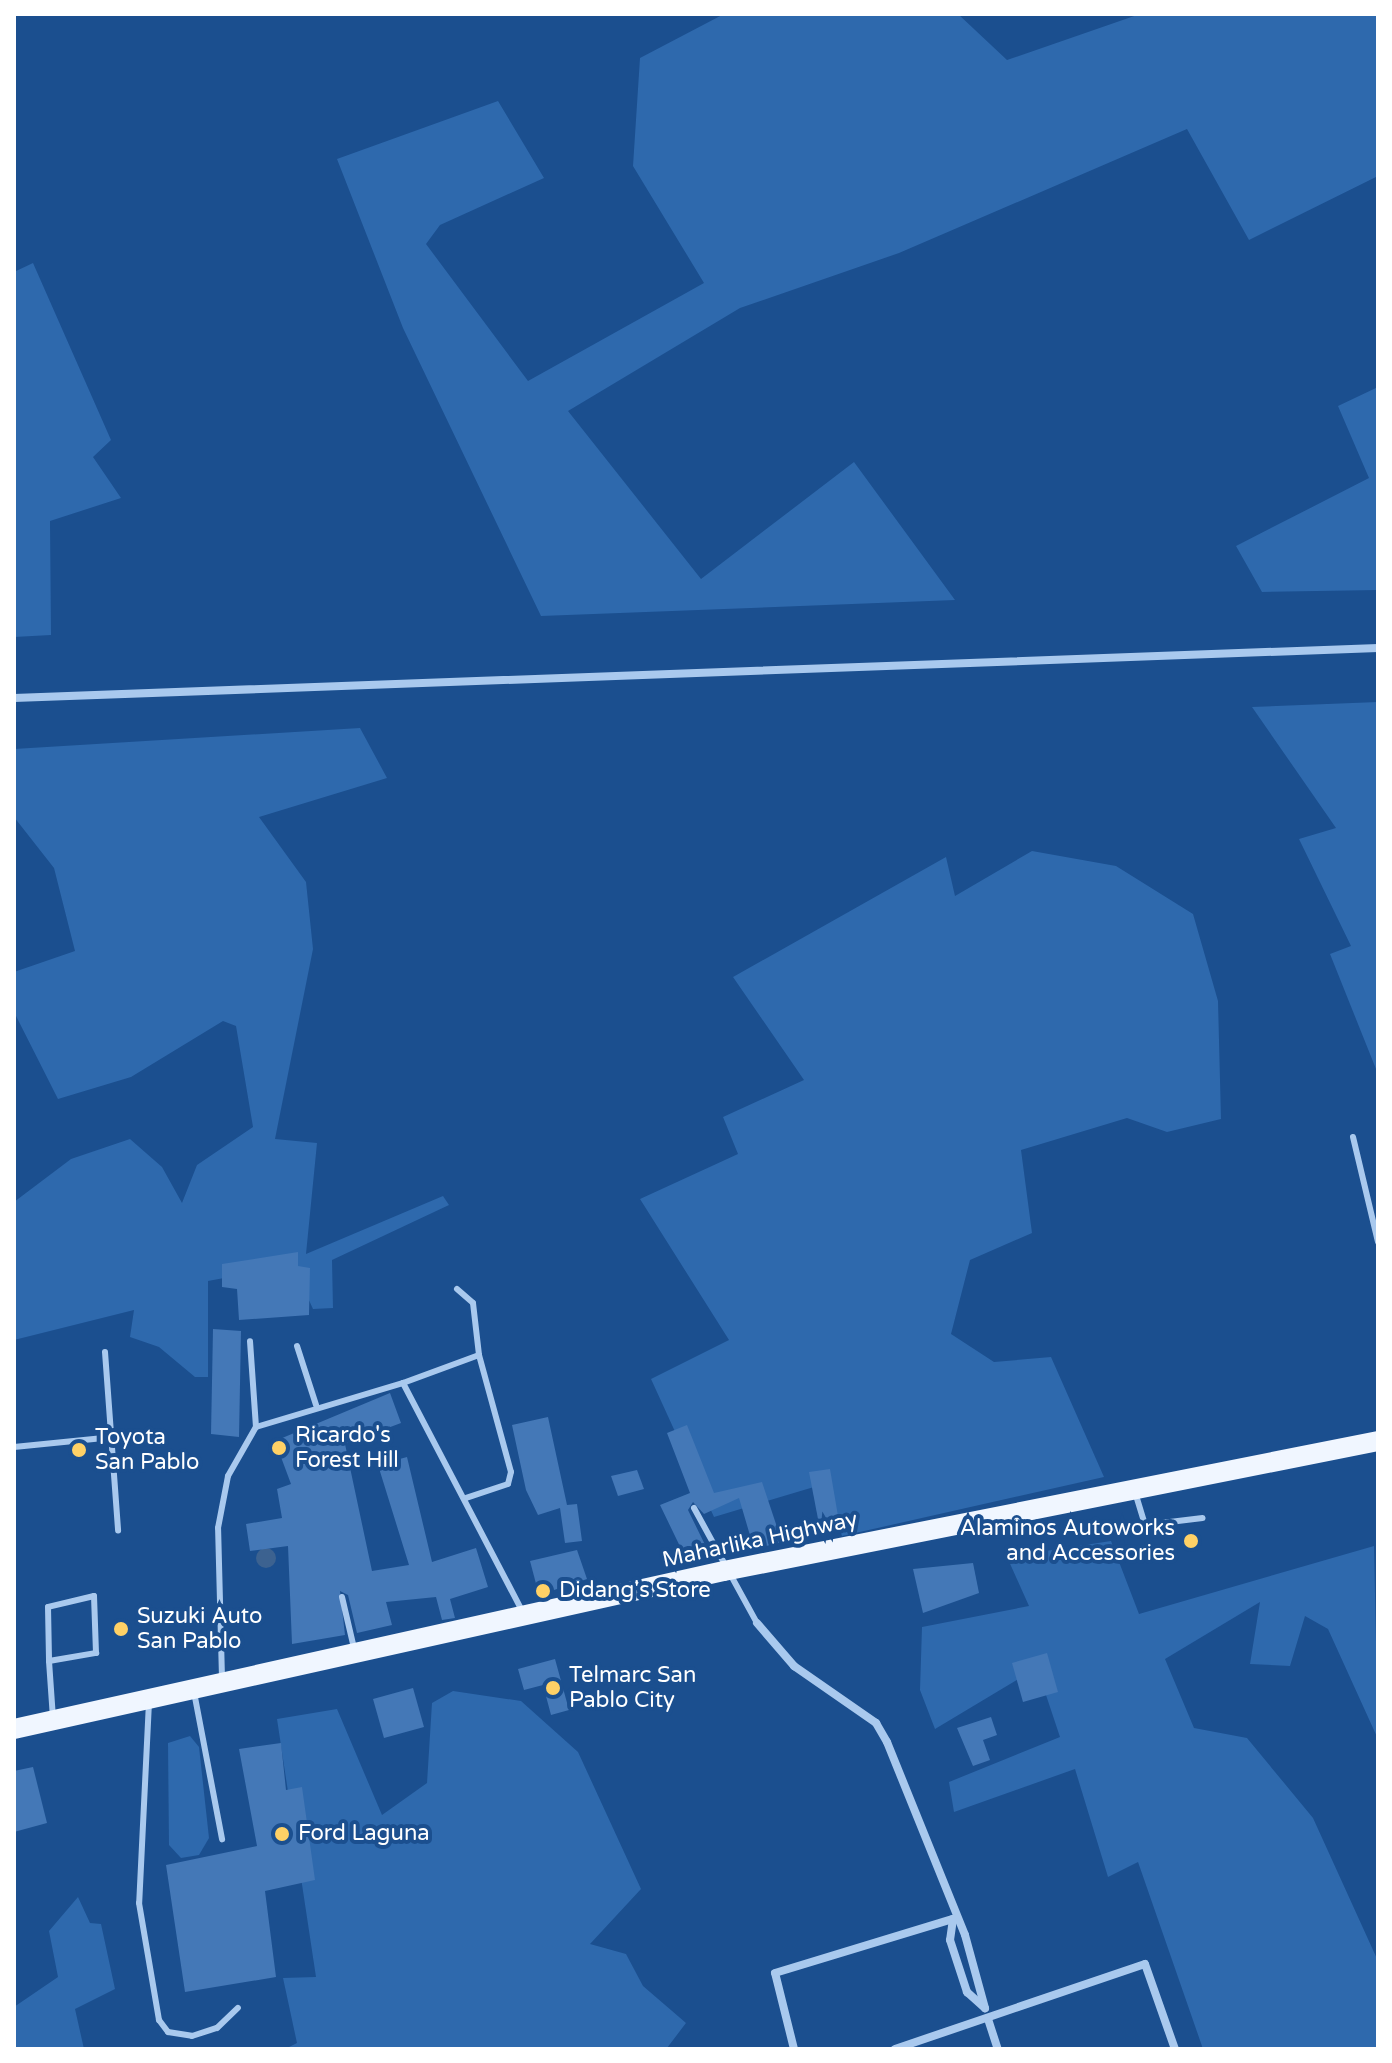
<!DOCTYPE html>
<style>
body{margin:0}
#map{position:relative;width:1392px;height:2063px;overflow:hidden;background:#1b4f8f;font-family:"Varela Round",sans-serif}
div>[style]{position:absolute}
.green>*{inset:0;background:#2e69ad}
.water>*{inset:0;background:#3c6290}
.round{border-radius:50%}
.building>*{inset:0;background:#4478b7}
.service>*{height:6px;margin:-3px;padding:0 3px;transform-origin:3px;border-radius:3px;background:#a9c9ee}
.minor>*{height:8px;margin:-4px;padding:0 4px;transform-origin:4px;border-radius:4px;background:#a9c9ee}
.primary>*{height:20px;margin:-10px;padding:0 10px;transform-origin:10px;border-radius:10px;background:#f0f6ff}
.dots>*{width:22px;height:22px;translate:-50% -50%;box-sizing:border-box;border:4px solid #1b4f8f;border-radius:50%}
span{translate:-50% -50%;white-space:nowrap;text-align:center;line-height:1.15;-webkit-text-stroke:8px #1b4f8f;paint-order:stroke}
.poi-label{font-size:22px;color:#fff}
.left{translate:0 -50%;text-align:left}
.right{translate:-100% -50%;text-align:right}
.street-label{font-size:22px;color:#fff}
.frame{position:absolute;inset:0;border:16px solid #fff;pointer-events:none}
</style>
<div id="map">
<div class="green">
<div style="clip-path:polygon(724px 14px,958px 14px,1007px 60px,1140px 14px,1378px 14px,1378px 176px,1249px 240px,1187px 129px,899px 253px,740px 308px,568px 411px,701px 579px,854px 462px,955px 600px,541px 616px,403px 328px,337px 159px,498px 101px,544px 178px,440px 225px,426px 244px,528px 381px,704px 283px,633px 166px,640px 58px)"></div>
<div style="clip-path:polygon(33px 263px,111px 440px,93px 457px,121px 498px,50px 521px,51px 635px,14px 637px,14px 272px)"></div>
<div style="clip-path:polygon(1378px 387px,1378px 590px,1262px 592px,1236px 546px,1369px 478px,1338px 406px)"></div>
<div style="clip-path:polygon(1378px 702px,1378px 1074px,1330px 954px,1351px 946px,1299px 839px,1336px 828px,1252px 707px)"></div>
<div style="clip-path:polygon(360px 728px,387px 778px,259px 817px,306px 882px,313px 949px,275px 1139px,317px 1143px,306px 1254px,443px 1196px,449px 1205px,332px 1260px,333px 1308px,313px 1309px,293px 1265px,208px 1281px,208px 1377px,195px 1377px,159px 1347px,130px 1337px,134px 1310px,14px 1340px,14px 1202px,71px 1159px,130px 1139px,162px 1167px,182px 1203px,197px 1165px,253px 1127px,236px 1026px,223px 1021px,131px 1077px,58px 1099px,14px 1012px,14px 972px,75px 951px,54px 868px,14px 817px,14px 749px)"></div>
<div style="clip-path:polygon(1032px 851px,1116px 866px,1193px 914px,1218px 1001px,1221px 1119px,1167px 1132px,1127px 1118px,1021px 1150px,1032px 1233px,970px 1260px,951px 1334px,994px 1362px,1051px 1357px,1104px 1477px,842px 1536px,824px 1484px,714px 1517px,651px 1379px,729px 1340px,640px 1199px,738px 1154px,723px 1117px,804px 1080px,733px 977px,946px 857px,955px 896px)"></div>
<div style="clip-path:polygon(1111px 1541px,1139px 1614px,1374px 1546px,1378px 1739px,1328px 1629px,1305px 1616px,1290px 1666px,1250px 1664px,1260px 1602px,1165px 1659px,1194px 1728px,1247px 1738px,1313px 1818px,1378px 1961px,1378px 2049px,1203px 2049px,1138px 1862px,1108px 1877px,1075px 1769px,954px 1812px,949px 1782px,1060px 1737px,1037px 1668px,935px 1729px,920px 1690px,922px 1627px,1029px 1606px,1007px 1557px)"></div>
<div style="clip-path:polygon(453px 1691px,521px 1701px,578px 1752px,641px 1889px,590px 1944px,626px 1954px,643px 1986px,686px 2023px,667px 2048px,285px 2049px,297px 2043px,283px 1978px,316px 1977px,277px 1719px,337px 1709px,382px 1815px,427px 1783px,432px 1703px)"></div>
<div style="clip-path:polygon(190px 1736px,199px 1747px,209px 1838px,199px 1855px,181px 1858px,169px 1845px,168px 1743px)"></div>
<div style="clip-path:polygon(78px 1897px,90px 1923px,101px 1924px,115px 1989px,75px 2009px,84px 2049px,14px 2049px,14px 2007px,58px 1977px,49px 1931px)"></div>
</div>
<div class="water">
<div class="round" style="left:256px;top:1548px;width:20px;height:20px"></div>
</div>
<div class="building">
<div style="clip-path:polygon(298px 1252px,298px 1266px,310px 1268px,309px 1315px,239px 1320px,237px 1289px,222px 1287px,222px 1264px)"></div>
<div style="clip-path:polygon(213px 1329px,241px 1331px,239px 1437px,211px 1434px)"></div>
<div style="clip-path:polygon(390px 1393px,401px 1423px,345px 1444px,372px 1571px,409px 1565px,378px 1465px,407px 1457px,432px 1562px,476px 1548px,488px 1587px,450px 1599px,455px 1618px,442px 1620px,436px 1597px,386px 1602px,392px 1625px,357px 1633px,348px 1595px,340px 1591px,345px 1635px,292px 1644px,288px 1546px,250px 1551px,246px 1524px,282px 1518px,277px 1489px,291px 1484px,275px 1441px)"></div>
<div style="clip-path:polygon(548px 1417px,567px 1505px,577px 1504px,582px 1541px,565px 1543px,560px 1508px,538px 1515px,526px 1490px,512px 1425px)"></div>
<div style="clip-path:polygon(687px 1425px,714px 1493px,762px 1482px,782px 1542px,754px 1549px,739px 1498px,704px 1514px,693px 1502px,688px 1510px,710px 1555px,688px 1563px,660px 1505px,690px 1493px,667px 1433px)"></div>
<div style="clip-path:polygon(830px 1469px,838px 1516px,818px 1519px,809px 1472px)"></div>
<div style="clip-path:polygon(637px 1470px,644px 1489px,618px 1496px,611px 1476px)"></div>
<div style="clip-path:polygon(577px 1550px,587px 1579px,539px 1595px,530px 1561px)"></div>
<div style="clip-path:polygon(973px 1563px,979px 1593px,923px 1613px,913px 1569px)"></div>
<div style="clip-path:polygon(1047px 1653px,1058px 1692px,1023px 1702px,1012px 1663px)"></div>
<div style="clip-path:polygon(555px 1659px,569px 1710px,551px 1715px,543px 1685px,524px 1690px,518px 1669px)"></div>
<div style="clip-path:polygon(413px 1688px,424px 1727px,384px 1738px,373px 1699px)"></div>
<div style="clip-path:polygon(991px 1717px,997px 1735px,983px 1740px,990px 1760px,973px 1766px,957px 1728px)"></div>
<div style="clip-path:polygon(281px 1743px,286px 1790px,302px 1787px,315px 1880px,265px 1891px,276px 1977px,185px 1992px,166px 1865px,257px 1846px,239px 1749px)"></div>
<div style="clip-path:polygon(33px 1767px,47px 1823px,14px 1832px,14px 1771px)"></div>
</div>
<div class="service">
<div style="left:1353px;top:1137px;width:108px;rotate:76.6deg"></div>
<div style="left:457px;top:1289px;width:21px;rotate:41deg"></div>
<div style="left:473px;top:1303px;width:52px;rotate:83.4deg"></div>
<div style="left:479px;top:1355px;width:121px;rotate:74.7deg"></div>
<div style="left:511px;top:1472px;width:12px;rotate:104deg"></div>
<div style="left:508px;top:1484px;width:44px;rotate:161.6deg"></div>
<div style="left:297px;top:1346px;width:62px;rotate:72.1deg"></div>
<div style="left:105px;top:1352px;width:179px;rotate:85.8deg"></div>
<div style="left:403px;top:1383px;width:81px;rotate:-20.2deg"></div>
<div style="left:256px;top:1427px;width:153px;rotate:-16.7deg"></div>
<div style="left:403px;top:1383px;width:259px;rotate:62.4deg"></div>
<div style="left:14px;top:1447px;width:100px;rotate:-5.8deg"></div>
<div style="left:1135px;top:1492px;width:34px;rotate:73deg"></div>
<div style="left:1145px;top:1525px;width:58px;rotate:-6.9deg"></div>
<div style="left:694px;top:1508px;width:131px;rotate:61.3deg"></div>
<div style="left:342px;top:1597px;width:52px;rotate:76.8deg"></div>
<div style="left:49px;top:1661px;width:48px;rotate:-9.7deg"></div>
<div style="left:96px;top:1653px;width:57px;rotate:-92deg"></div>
<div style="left:94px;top:1596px;width:47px;rotate:166.6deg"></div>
<div style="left:48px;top:1607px;width:54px;rotate:88.9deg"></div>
<div style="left:49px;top:1661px;width:57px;rotate:86deg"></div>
<div style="left:222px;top:1678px;width:150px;rotate:-91.5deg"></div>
<div style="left:218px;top:1528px;width:53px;rotate:-79.1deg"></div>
<div style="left:228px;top:1476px;width:56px;rotate:-60.3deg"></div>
<div style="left:256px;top:1427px;width:86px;rotate:-94deg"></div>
<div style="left:194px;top:1692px;width:150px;rotate:79.2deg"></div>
<div style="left:149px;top:1702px;width:201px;rotate:92.8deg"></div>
<div style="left:139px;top:1903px;width:119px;rotate:80.3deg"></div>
<div style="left:159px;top:2020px;width:15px;rotate:53deg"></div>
<div style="left:168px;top:2032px;width:24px;rotate:9deg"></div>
<div style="left:192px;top:2036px;width:26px;rotate:-18deg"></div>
<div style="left:217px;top:2028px;width:29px;rotate:-44deg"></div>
</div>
<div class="minor">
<div style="left:14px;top:698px;width:1365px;rotate:-2.1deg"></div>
<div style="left:757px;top:1623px;width:57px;rotate:49.3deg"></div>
<div style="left:794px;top:1666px;width:100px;rotate:34.8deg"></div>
<div style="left:876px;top:1723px;width:22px;rotate:60deg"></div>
<div style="left:887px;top:1742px;width:208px;rotate:68deg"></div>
<div style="left:965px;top:1935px;width:76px;rotate:74.7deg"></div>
<div style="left:953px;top:1919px;width:21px;rotate:98deg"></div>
<div style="left:950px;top:1940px;width:55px;rotate:71.9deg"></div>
<div style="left:967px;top:1992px;width:24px;rotate:42deg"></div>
<div style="left:988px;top:2019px;width:32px;rotate:72deg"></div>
<div style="left:794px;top:2049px;width:78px;rotate:-104deg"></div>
<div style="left:775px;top:1973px;width:186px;rotate:-16.9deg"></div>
<div style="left:895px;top:2049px;width:264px;rotate:-18.8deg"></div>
<div style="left:1145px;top:1964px;width:90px;rotate:70.6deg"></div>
</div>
<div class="primary">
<div style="left:14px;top:1729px;width:727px;rotate:-12.55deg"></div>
<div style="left:724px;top:1571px;width:667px;rotate:-11.24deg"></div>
</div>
<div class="dots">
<div style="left:279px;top:1448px;background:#ffd166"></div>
<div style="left:79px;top:1450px;background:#ffd166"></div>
<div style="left:1191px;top:1541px;background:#ffd166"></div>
<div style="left:543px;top:1591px;background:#ffd166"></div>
<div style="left:121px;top:1629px;background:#ffd166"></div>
<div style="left:553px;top:1688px;background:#ffd166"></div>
<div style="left:282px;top:1834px;background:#ffd166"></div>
</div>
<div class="poi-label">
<span class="left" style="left:295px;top:1448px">Ricardo's<br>Forest Hill</span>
<span class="left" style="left:95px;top:1450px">Toyota<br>San Pablo</span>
<span class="right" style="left:1175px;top:1541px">Alaminos Autoworks<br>and Accessories</span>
<span class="left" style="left:559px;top:1591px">Didang's Store</span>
<span class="left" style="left:137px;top:1629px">Suzuki Auto<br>San Pablo</span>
<span class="left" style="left:569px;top:1688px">Telmarc San<br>Pablo City</span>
<span class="left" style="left:298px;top:1834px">Ford Laguna</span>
</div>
<div class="street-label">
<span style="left:760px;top:1540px;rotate:-12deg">Maharlika Highway</span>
</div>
<div class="frame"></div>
</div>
